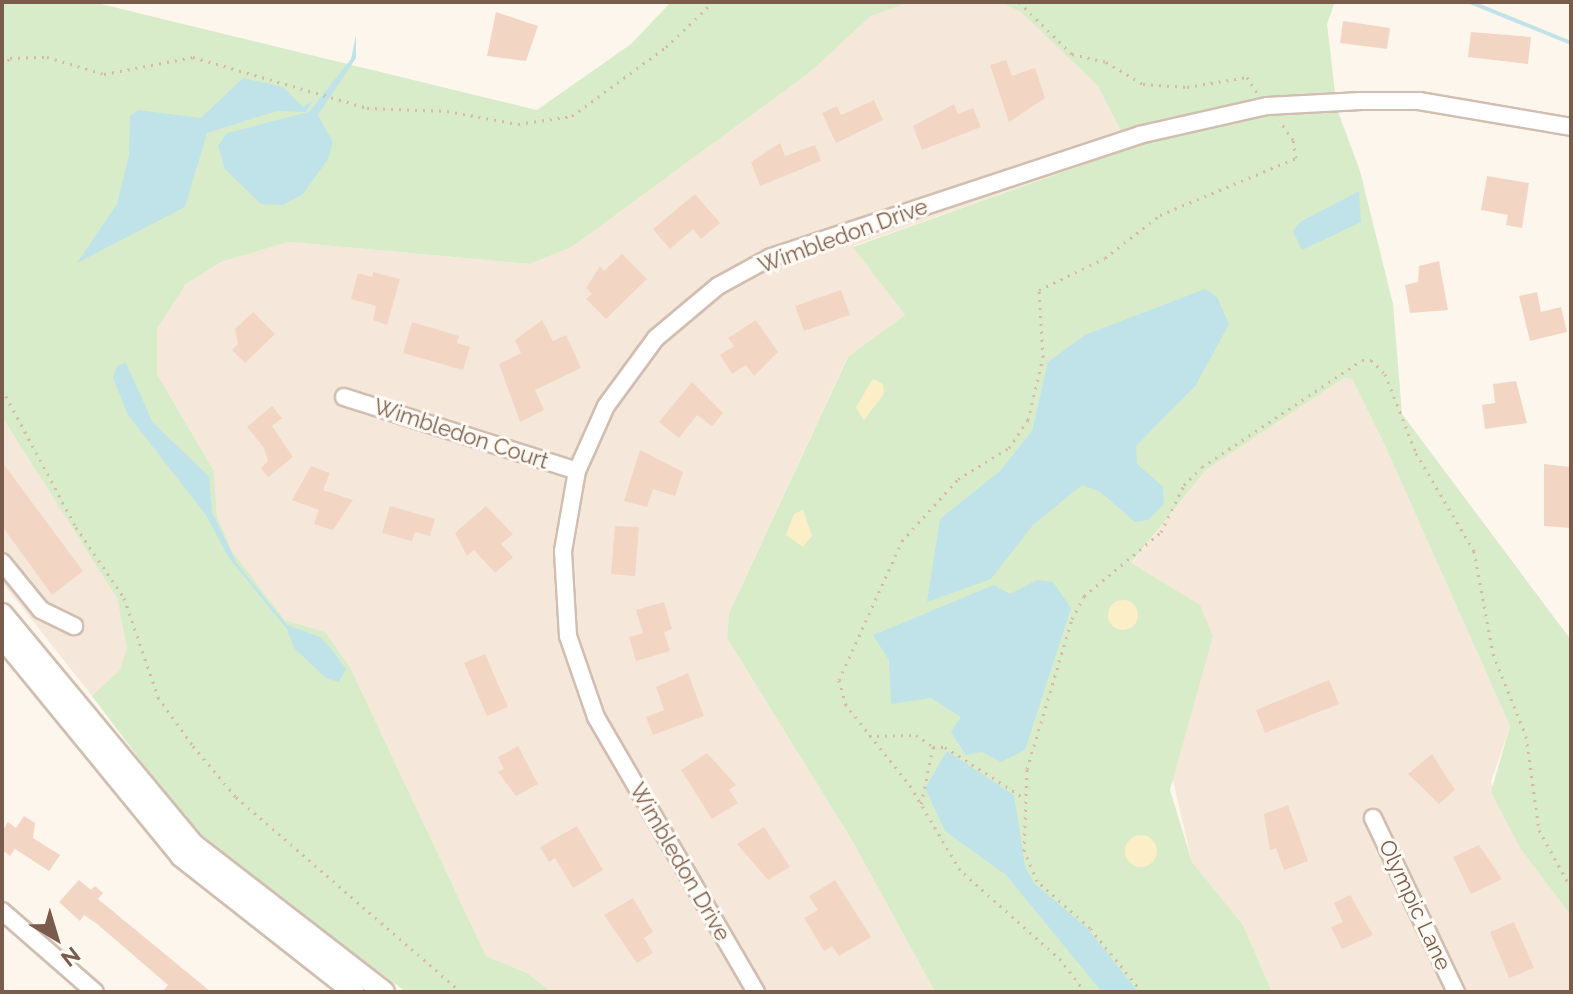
<!DOCTYPE html>
<style>
body{margin:0}
#map{position:relative;width:1573px;height:994px;overflow:hidden;background:#fdf6ec;font-family:Raleway,sans-serif}
div>[style]{position:absolute}
.residential>*{inset:0;background:#f5e8da}
.green>*{inset:0;background:#d8ecc9}
.sand>*{inset:0;background:#fcefc7}
.round{border-radius:50%}
.water>*{inset:0;background:#bfe3e8}
.stream>*{height:4px;margin:-2px;padding:0 2px;transform-origin:2px;border-radius:2px;background:#bfe3e8}
.building>*{inset:0;background:#f3d5c3}
.path>*{height:3px;margin-top:-1.5px;transform-origin:0;background:repeating-linear-gradient(90deg,#d9b8a5 0 2px,transparent 0 8px)}
.roads{filter:drop-shadow(2px 0 #d1beb0) drop-shadow(-2px 0 #d1beb0) drop-shadow(0 2px #d1beb0) drop-shadow(0 -2px #d1beb0)}
.minor>*{height:16px;margin:-8px;padding:0 8px;transform-origin:8px;border-radius:8px;background:#fff}
.tertiary>*{height:20px;margin:-10px;padding:0 10px;transform-origin:10px;border-radius:10px;background:#fff}
span{translate:-50% -50%;white-space:nowrap;text-align:center;line-height:1.15;-webkit-text-stroke:6px #fffaf3;paint-order:stroke}
.street-label{font-size:22px;color:#7a5c4d}
.frame{position:absolute;inset:0;border:4px solid #7a5c4d;pointer-events:none}
.north{position:absolute;left:16px;top:898px;width:80px;height:80px;-webkit-text-stroke:6px #fffaf3;paint-order:stroke;rotate:142deg;font-size:22px;font-weight:700;line-height:32px;text-align:center;color:#7a5c4d}
.north::after{content:'';display:block;margin:auto;width:28px;height:36px;background:#7a5c4d;clip-path:polygon(50% 0,100% 100%,50% 72%,0 100%)}
</style>
<div id="map">
<div class="residential">
<div style="clip-path:polygon(911px 2px,1000px 2px,1021px 11px,1097px 85px,1120px 129px,1119px 152px,853px 246px,905px 315px,847px 358px,729px 613px,727px 638px,853px 842px,935px 992px,552px 992px,527px 973px,486px 956px,350px 667px,325px 632px,285px 620px,232px 551px,217px 516px,214px 471px,157px 374px,157px 329px,186px 284px,221px 262px,289px 242px,530px 264px,572px 247px,809px 73px,871px 16px)"></div>
<div style="clip-path:polygon(1344px 378px,1352px 379px,1386px 448px,1510px 726px,1491px 782px,1520px 848px,1571px 916px,1571px 992px,1272px 992px,1243px 925px,1192px 862px,1171px 772px,1213px 636px,1131px 564px,1206px 470px)"></div>
<div style="clip-path:polygon(2px 417px,117px 597px,129px 647px,122px 672px,92px 696px,2px 582px)"></div>
</div>
<div class="green">
<div style="clip-path:polygon(2px 2px,93px 2px,537px 110px,631px 44px,671px 2px,911px 2px,871px 16px,809px 73px,572px 247px,530px 264px,289px 242px,221px 262px,186px 284px,157px 329px,157px 374px,214px 471px,217px 516px,232px 551px,285px 620px,325px 632px,350px 667px,486px 956px,527px 973px,552px 992px,406px 992px,220px 853px,174px 805px,92px 696px,120px 670px,127px 648px,117px 598px,2px 417px)"></div>
<div style="clip-path:polygon(1000px 2px,1335px 2px,1327px 24px,1337px 109px,1360px 171px,1393px 304px,1402px 414px,1571px 640px,1571px 916px,1520px 848px,1491px 792px,1510px 726px,1386px 448px,1352px 379px,1344px 378px,1206px 470px,1131px 563px,1200px 605px,1213px 636px,1170px 790px,1192px 862px,1243px 925px,1272px 992px,935px 992px,853px 842px,727px 638px,729px 613px,848px 357px,905px 315px,853px 247px,1119px 152px,1120px 129px,1097px 85px,1021px 12px)"></div>
</div>
<div class="sand">
<div style="clip-path:polygon(873px 379px,883px 384px,884px 394px,864px 420px,856px 407px)"></div>
<div style="clip-path:polygon(803px 510px,812px 536px,803px 547px,786px 535px,794px 514px)"></div>
<div class="round" style="left:1108px;top:600px;width:30px;height:30px"></div>
<div class="round" style="left:1125px;top:835px;width:32px;height:32px"></div>
</div>
<div class="water">
<div style="clip-path:polygon(356px 35px,356px 58px,318px 115px,333px 142px,328px 159px,303px 194px,283px 205px,261px 204px,225px 169px,218px 146px,227px 133px,309px 112px,351px 59px)"></div>
<div style="clip-path:polygon(243px 78px,283px 87px,303px 107px,312px 101px,306px 112px,277px 111px,207px 133px,185px 207px,77px 263px,117px 204px,129px 155px,130px 116px,138px 110px,201px 118px)"></div>
<div style="clip-path:polygon(1359px 191px,1361px 222px,1302px 250px,1293px 231px,1300px 222px)"></div>
<div style="clip-path:polygon(1205px 289px,1217px 297px,1229px 324px,1196px 385px,1136px 446px,1137px 464px,1163px 487px,1164px 504px,1148px 520px,1135px 522px,1099px 491px,1082px 485px,1033px 525px,991px 579px,927px 602px,940px 519px,1000px 471px,1032px 431px,1048px 362px,1085px 335px)"></div>
<div style="clip-path:polygon(126px 363px,153px 423px,209px 476px,212px 512px,236px 562px,287px 625px,320px 637px,333px 651px,346px 669px,339px 682px,326px 678px,294px 648px,287px 629px,229px 558px,206px 515px,128px 415px,113px 378px,117px 366px)"></div>
<div style="clip-path:polygon(1037px 580px,1053px 582px,1071px 608px,1025px 750px,1001px 762px,982px 752px,966px 755px,951px 732px,961px 717px,931px 698px,891px 704px,889px 660px,873px 635px,994px 585px,1010px 594px)"></div>
<div style="clip-path:polygon(947px 751px,1014px 795px,1025px 866px,1034px 883px,1088px 929px,1138px 992px,1102px 992px,1006px 875px,945px 831px,925px 788px)"></div>
</div>
<div class="stream">
<div style="left:1470px;top:2px;width:109px;rotate:22.1deg"></div>
</div>
<div class="building">
<div style="clip-path:polygon(496px 12px,538px 26px,526px 61px,487px 56px)"></div>
<div style="clip-path:polygon(1343px 21px,1390px 28px,1387px 49px,1340px 43px)"></div>
<div style="clip-path:polygon(1471px 32px,1531px 37px,1528px 64px,1468px 57px)"></div>
<div style="clip-path:polygon(1006px 60px,1012px 76px,1035px 68px,1045px 98px,1009px 122px,990px 65px)"></div>
<div style="clip-path:polygon(874px 100px,883px 120px,836px 143px,822px 113px,837px 106px,841px 115px)"></div>
<div style="clip-path:polygon(954px 104px,958px 114px,973px 108px,981px 127px,922px 150px,913px 126px)"></div>
<div style="clip-path:polygon(780px 143px,785px 156px,815px 145px,821px 161px,760px 186px,751px 162px)"></div>
<div style="clip-path:polygon(1487px 176px,1529px 183px,1522px 228px,1506px 225px,1508px 215px,1481px 210px)"></div>
<div style="clip-path:polygon(695px 194px,720px 223px,701px 239px,693px 229px,670px 249px,653px 229px)"></div>
<div style="clip-path:polygon(622px 254px,647px 279px,606px 319px,586px 299px,592px 294px,586px 288px,600px 266px,604px 271px)"></div>
<div style="clip-path:polygon(1439px 261px,1448px 310px,1410px 313px,1405px 285px,1418px 282px,1419px 266px)"></div>
<div style="clip-path:polygon(373px 272px,400px 279px,387px 325px,373px 320px,376px 306px,351px 299px,358px 273px,372px 277px)"></div>
<div style="clip-path:polygon(841px 290px,850px 315px,804px 331px,795px 306px)"></div>
<div style="clip-path:polygon(1537px 292px,1541px 312px,1561px 307px,1567px 332px,1530px 341px,1519px 296px)"></div>
<div style="clip-path:polygon(253px 312px,275px 334px,245px 363px,232px 350px,238px 344px,235px 329px)"></div>
<div style="clip-path:polygon(542px 320px,553px 341px,566px 335px,581px 368px,535px 390px,544px 410px,520px 422px,499px 364px,521px 353px,515px 340px)"></div>
<div style="clip-path:polygon(756px 320px,778px 352px,754px 376px,746px 365px,732px 374px,720px 355px,734px 346px,728px 338px)"></div>
<div style="clip-path:polygon(412px 322px,459px 336px,457px 343px,470px 347px,463px 370px,403px 353px)"></div>
<div style="clip-path:polygon(1516px 381px,1527px 423px,1485px 429px,1482px 405px,1495px 403px,1493px 384px)"></div>
<div style="clip-path:polygon(692px 382px,723px 413px,712px 426px,697px 415px,679px 438px,659px 422px)"></div>
<div style="clip-path:polygon(272px 406px,282px 418px,272px 426px,293px 457px,268px 477px,261px 468px,268px 461px,264px 448px,247px 427px)"></div>
<div style="clip-path:polygon(640px 450px,683px 472px,675px 496px,653px 489px,647px 507px,624px 501px)"></div>
<div style="clip-path:polygon(2px 462px,83px 571px,52px 595px,2px 526px)"></div>
<div style="clip-path:polygon(1544px 464px,1571px 467px,1571px 528px,1544px 526px)"></div>
<div style="clip-path:polygon(311px 466px,330px 473px,323px 490px,353px 500px,333px 530px,314px 524px,319px 510px,292px 500px)"></div>
<div style="clip-path:polygon(390px 506px,435px 519px,430px 536px,415px 532px,412px 541px,382px 533px)"></div>
<div style="clip-path:polygon(486px 506px,513px 534px,501px 544px,513px 557px,495px 573px,474px 550px,467px 556px,455px 533px)"></div>
<div style="clip-path:polygon(615px 526px,639px 527px,635px 576px,611px 574px)"></div>
<div style="clip-path:polygon(664px 602px,672px 629px,664px 632px,670px 651px,636px 661px,629px 637px,643px 633px,636px 610px)"></div>
<div style="clip-path:polygon(485px 654px,508px 707px,487px 716px,464px 663px)"></div>
<div style="clip-path:polygon(688px 673px,704px 716px,653px 735px,646px 717px,664px 710px,656px 687px)"></div>
<div style="clip-path:polygon(1329px 680px,1339px 704px,1265px 733px,1256px 710px)"></div>
<div style="clip-path:polygon(518px 746px,538px 784px,516px 796px,498px 772px,504px 769px,498px 757px)"></div>
<div style="clip-path:polygon(707px 753px,736px 785px,729px 790px,738px 803px,712px 819px,681px 770px)"></div>
<div style="clip-path:polygon(1432px 754px,1455px 790px,1439px 804px,1408px 774px)"></div>
<div style="clip-path:polygon(1288px 805px,1308px 861px,1284px 870px,1276px 848px,1270px 850px,1264px 814px)"></div>
<div style="clip-path:polygon(24px 816px,35px 823px,33px 838px,60px 855px,49px 871px,15px 849px,10px 856px,2px 850px,2px 832px,8px 822px,16px 828px)"></div>
<div style="clip-path:polygon(577px 826px,603px 870px,573px 888px,555px 858px,549px 862px,540px 847px)"></div>
<div style="clip-path:polygon(764px 827px,790px 867px,768px 880px,737px 844px)"></div>
<div style="clip-path:polygon(1479px 845px,1502px 879px,1471px 894px,1453px 857px)"></div>
<div style="clip-path:polygon(79px 880px,91px 890px,95px 886px,103px 893px,98px 899px,211px 992px,162px 992px,168px 985px,96px 923px,84px 915px,80px 921px,59px 902px)"></div>
<div style="clip-path:polygon(835px 880px,871px 937px,839px 956px,832px 946px,824px 951px,804px 918px,818px 910px,809px 896px)"></div>
<div style="clip-path:polygon(1350px 895px,1373px 935px,1342px 949px,1331px 927px,1343px 922px,1334px 903px)"></div>
<div style="clip-path:polygon(633px 898px,653px 932px,644px 938px,653px 953px,637px 963px,604px 915px)"></div>
<div style="clip-path:polygon(1514px 922px,1534px 968px,1509px 978px,1490px 932px)"></div>
</div>
<div class="path">
<div style="left:1019px;top:2px;width:74px;rotate:44.5deg"></div>
<div style="left:1072px;top:54px;width:35px;rotate:13deg"></div>
<div style="left:1106px;top:62px;width:43px;rotate:30.7deg"></div>
<div style="left:1143px;top:84px;width:44px;rotate:3.9deg"></div>
<div style="left:1187px;top:87px;width:61px;rotate:-9.5deg"></div>
<div style="left:1247px;top:77px;width:19px;rotate:58deg"></div>
<div style="left:2px;top:66px;width:11px;rotate:-45deg"></div>
<div style="left:10px;top:58px;width:37px;rotate:-2deg"></div>
<div style="left:47px;top:57px;width:59px;rotate:16.6deg"></div>
<div style="left:104px;top:74px;width:91px;rotate:-10.8deg"></div>
<div style="left:193px;top:57px;width:181px;rotate:16.3deg"></div>
<div style="left:367px;top:108px;width:80px;rotate:2.1deg"></div>
<div style="left:447px;top:111px;width:72px;rotate:10.4deg"></div>
<div style="left:518px;top:124px;width:55px;rotate:-8.4deg"></div>
<div style="left:572px;top:116px;width:117px;rotate:-36.3deg"></div>
<div style="left:666px;top:47px;width:65px;rotate:-43.8deg"></div>
<div style="left:2px;top:389px;width:157px;rotate:61.8deg"></div>
<div style="left:76px;top:527px;width:86px;rotate:55.9deg"></div>
<div style="left:124px;top:598px;width:105px;rotate:71deg"></div>
<div style="left:158px;top:697px;width:60px;rotate:54.5deg"></div>
<div style="left:193px;top:746px;width:67px;rotate:49.9deg"></div>
<div style="left:236px;top:797px;width:298px;rotate:40.9deg"></div>
<div style="left:869px;top:736px;width:47px;rotate:-1.2deg"></div>
<div style="left:916px;top:735px;width:21px;rotate:35deg"></div>
<div style="left:933px;top:747px;width:59px;rotate:101.7deg"></div>
<div style="left:933px;top:747px;width:12px"></div>
<div style="left:945px;top:747px;width:94px;rotate:32.8deg"></div>
<div style="left:1085px;top:992px;width:40px;rotate:-127deg"></div>
<div style="left:1061px;top:960px;width:135px;rotate:-138.3deg"></div>
<div style="left:960px;top:870px;width:96px;rotate:-120.6deg"></div>
<div style="left:911px;top:787px;width:105px;rotate:-128.4deg"></div>
<div style="left:846px;top:705px;width:26px;rotate:-106deg"></div>
<div style="left:839px;top:680px;width:153px;rotate:-65.6deg"></div>
<div style="left:902px;top:541px;width:84px;rotate:-47.9deg"></div>
<div style="left:958px;top:479px;width:60px;rotate:-31.3deg"></div>
<div style="left:1009px;top:448px;width:34px;rotate:-56deg"></div>
<div style="left:1028px;top:420px;width:65px;rotate:-76.6deg"></div>
<div style="left:1043px;top:357px;width:67px;rotate:-93.4deg"></div>
<div style="left:1039px;top:290px;width:73px;rotate:-25.9deg"></div>
<div style="left:1105px;top:258px;width:70px;rotate:-38deg"></div>
<div style="left:1160px;top:215px;width:147px;rotate:-22.7deg"></div>
<div style="left:1296px;top:158px;width:18px;rotate:-99deg"></div>
<div style="left:1293px;top:140px;width:24px;rotate:-125deg"></div>
<div style="left:1142px;top:992px;width:82px;rotate:-129.1deg"></div>
<div style="left:1090px;top:928px;width:71px;rotate:-138.4deg"></div>
<div style="left:1037px;top:881px;width:33px;rotate:-113deg"></div>
<div style="left:1024px;top:851px;width:82px;rotate:-87.9deg"></div>
<div style="left:1027px;top:769px;width:157px;rotate:-73.3deg"></div>
<div style="left:1072px;top:619px;width:26px;rotate:-62deg"></div>
<div style="left:1084px;top:596px;width:100px;rotate:-39.7deg"></div>
<div style="left:1161px;top:532px;width:52px;rotate:-63.9deg"></div>
<div style="left:1184px;top:485px;width:25px;rotate:-45deg"></div>
<div style="left:1202px;top:467px;width:192px;rotate:-33.8deg"></div>
<div style="left:1362px;top:360px;width:9px"></div>
<div style="left:1371px;top:360px;width:20px;rotate:45deg"></div>
<div style="left:1385px;top:374px;width:85px;rotate:68.6deg"></div>
<div style="left:1416px;top:453px;width:114px;rotate:59.4deg"></div>
<div style="left:1474px;top:551px;width:105px;rotate:79.5deg"></div>
<div style="left:1493px;top:654px;width:88px;rotate:68.1deg"></div>
<div style="left:1526px;top:736px;width:95px;rotate:82.1deg"></div>
<div style="left:1539px;top:830px;width:66px;rotate:61.1deg"></div>
</div>
<div class="roads">
<div class="minor">
<div style="left:344px;top:397px;width:244px;rotate:17.6deg"></div>
<div style="left:2px;top:562px;width:62px;rotate:50.9deg"></div>
<div style="left:41px;top:610px;width:37px;rotate:26deg"></div>
<div style="left:1373px;top:818px;width:193px;rotate:64.5deg"></div>
<div style="left:2px;top:911px;width:123px;rotate:41.1deg"></div>
<div style="left:756px;top:992px;width:318px;rotate:-120.2deg"></div>
<div style="left:596px;top:717px;width:86px;rotate:-109.1deg"></div>
<div style="left:568px;top:636px;width:85px;rotate:-93.4deg"></div>
<div style="left:563px;top:551px;width:81px;rotate:-80.1deg"></div>
<div style="left:577px;top:471px;width:71px;rotate:-66deg"></div>
<div style="left:606px;top:406px;width:84px;rotate:-53.7deg"></div>
<div style="left:656px;top:338px;width:81px;rotate:-40deg"></div>
<div style="left:718px;top:286px;width:60px;rotate:-28.7deg"></div>
<div style="left:771px;top:257px;width:388px;rotate:-18.3deg"></div>
<div style="left:1139px;top:135px;width:131px;rotate:-12.8deg"></div>
<div style="left:1267px;top:106px;width:94px;rotate:-3deg"></div>
<div style="left:1361px;top:101px;width:58px"></div>
<div style="left:1419px;top:101px;width:154px;rotate:9.7deg"></div>
</div>
<div class="tertiary">
<div style="left:2px;top:614px;width:300px;rotate:50.3deg"></div>
<div style="left:194px;top:845px;width:240px;rotate:37.7deg"></div>
<div style="left:2px;top:637px;width:283px;rotate:50.7deg"></div>
<div style="left:181px;top:856px;width:220px;rotate:38.2deg"></div>
</div>
</div>
<div class="street-label">
<span style="left:843px;top:236px;rotate:-20deg">Wimbledon Drive</span>
<span style="left:461px;top:434px;rotate:18deg">Wimbledon Court</span>
<span style="left:680px;top:862px;rotate:60deg">Wimbledon Drive</span>
<span style="left:1415px;top:905px;rotate:65deg">Olympic Lane</span>
</div>
<div class="frame"></div>
<div class="north">N</div>
</div>
